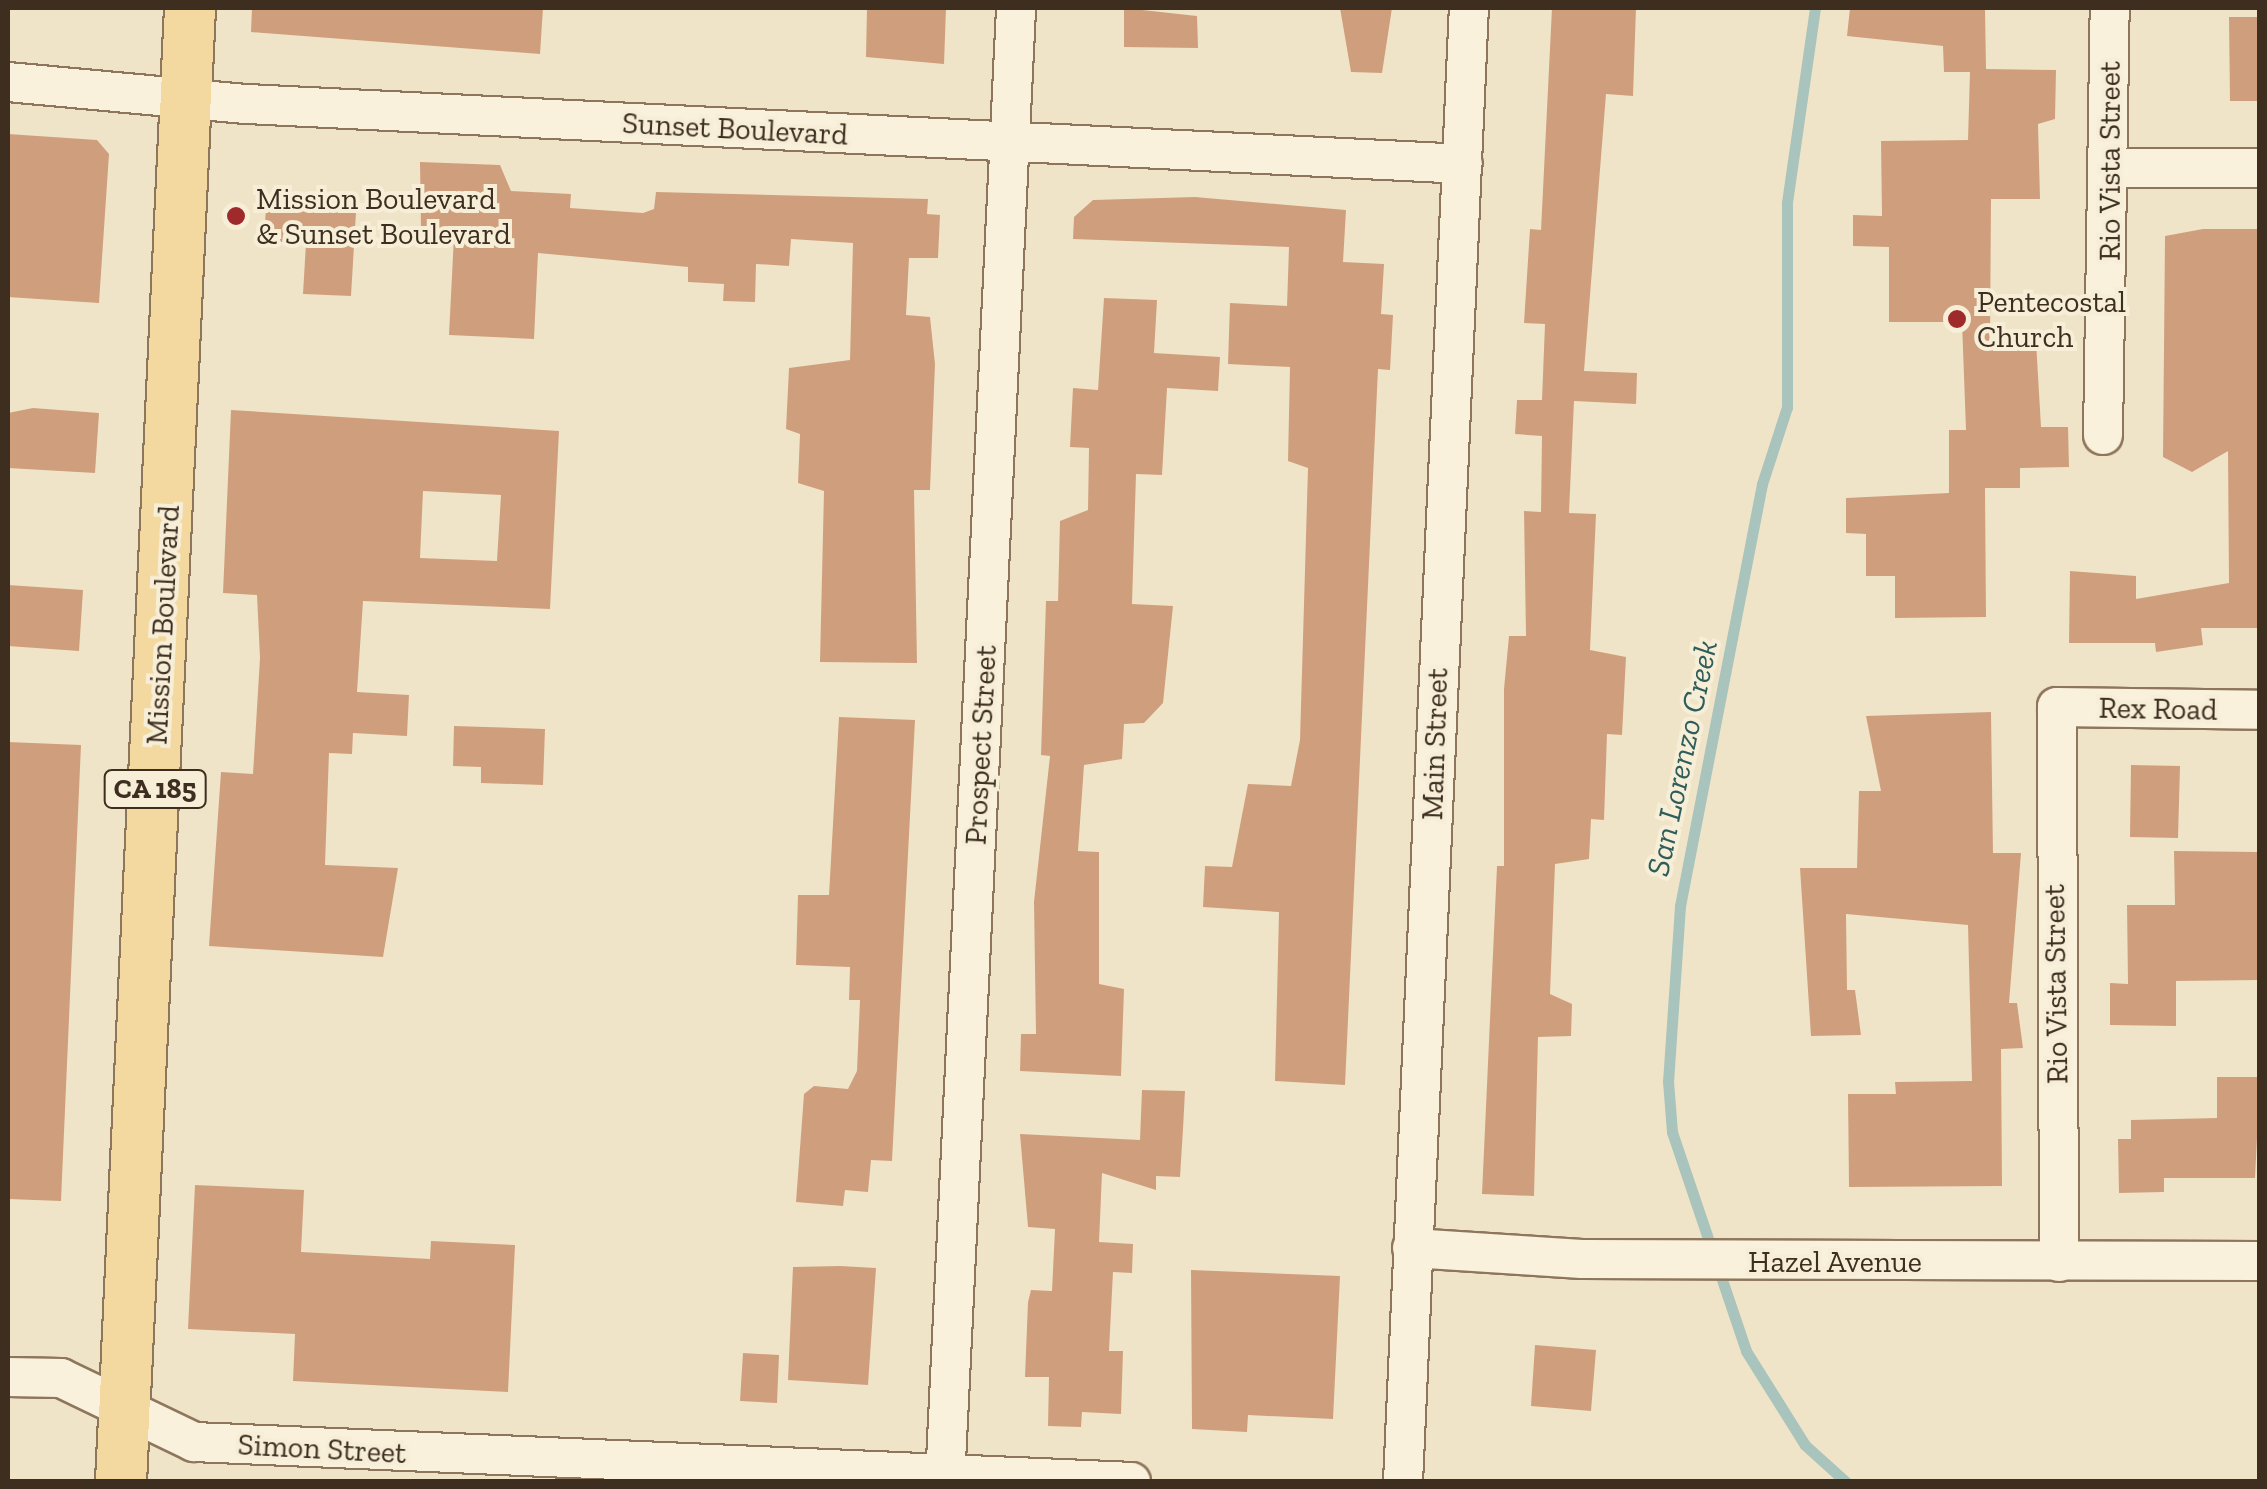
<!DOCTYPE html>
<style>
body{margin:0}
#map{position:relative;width:2267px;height:1489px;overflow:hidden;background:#f0e4c8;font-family:"Zilla Slab",serif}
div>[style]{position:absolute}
.stream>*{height:11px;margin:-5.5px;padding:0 5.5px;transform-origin:5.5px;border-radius:5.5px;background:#a9c4bc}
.building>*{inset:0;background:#cf9f7d}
.roads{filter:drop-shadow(2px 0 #8d765c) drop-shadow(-2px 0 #8d765c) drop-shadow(0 2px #8d765c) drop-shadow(0 -2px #8d765c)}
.minor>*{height:38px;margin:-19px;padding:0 19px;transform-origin:19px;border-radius:19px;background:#faf1dc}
.major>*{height:50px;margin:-25px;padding:0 25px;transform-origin:25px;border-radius:25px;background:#f3d9a0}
.dots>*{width:28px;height:28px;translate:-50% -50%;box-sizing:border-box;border:5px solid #f7eed8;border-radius:50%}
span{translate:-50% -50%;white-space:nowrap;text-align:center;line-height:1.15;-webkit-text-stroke:8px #f7eed8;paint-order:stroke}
.shield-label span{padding:2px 8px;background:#f7eed8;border:2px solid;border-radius:8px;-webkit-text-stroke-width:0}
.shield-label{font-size:28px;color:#3d2e20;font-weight:700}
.street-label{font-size:30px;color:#3d2e20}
.poi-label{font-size:30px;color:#3d2e20}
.left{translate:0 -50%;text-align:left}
.water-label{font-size:32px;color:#2f5d5a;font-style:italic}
.frame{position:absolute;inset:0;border:10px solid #3d2e20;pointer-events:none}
</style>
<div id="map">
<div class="stream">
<div style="left:1815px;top:8px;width:197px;rotate:98.2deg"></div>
<div style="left:1787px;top:203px;width:204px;rotate:90deg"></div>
<div style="left:1787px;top:407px;width:81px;rotate:108deg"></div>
<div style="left:1762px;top:484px;width:430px;rotate:101deg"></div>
<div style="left:1680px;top:906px;width:175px;rotate:93.9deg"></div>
<div style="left:1668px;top:1081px;width:51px;rotate:85.5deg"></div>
<div style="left:1672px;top:1132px;width:231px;rotate:71.3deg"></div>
<div style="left:1746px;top:1351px;width:111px;rotate:57.9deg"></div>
<div style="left:1805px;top:1445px;width:55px;rotate:42.1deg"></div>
</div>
<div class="building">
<div style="clip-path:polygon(252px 8px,543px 8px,540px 54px,251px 32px)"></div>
<div style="clip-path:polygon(867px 8px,946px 8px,944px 64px,866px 57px)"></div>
<div style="clip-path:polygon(1124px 8px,1197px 16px,1198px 48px,1124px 47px)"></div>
<div style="clip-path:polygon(1340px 8px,1392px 8px,1382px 73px,1351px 72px)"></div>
<div style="clip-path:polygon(1552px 8px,1636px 8px,1633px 96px,1606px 94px,1584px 371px,1637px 373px,1636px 404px,1574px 401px,1569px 513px,1596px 514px,1590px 650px,1626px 657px,1622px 735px,1607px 734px,1604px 820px,1591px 819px,1589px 859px,1555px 864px,1550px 994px,1572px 1004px,1571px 1036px,1538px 1037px,1534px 1196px,1482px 1194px,1497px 866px,1504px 866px,1504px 689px,1509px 636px,1526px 636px,1524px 511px,1541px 512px,1542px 436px,1515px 434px,1517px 400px,1542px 400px,1545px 324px,1524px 323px,1530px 229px,1541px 230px)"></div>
<div style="clip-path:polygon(1850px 8px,1985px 8px,1986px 69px,2056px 70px,2055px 119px,2038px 124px,2040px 199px,1991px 199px,1990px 343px,2036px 341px,2041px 427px,2068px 427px,2069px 467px,2020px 468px,2020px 488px,1985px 488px,1986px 617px,1895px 618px,1895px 576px,1866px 576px,1866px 534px,1846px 533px,1846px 498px,1949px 493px,1949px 430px,1966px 430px,1962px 322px,1889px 322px,1889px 247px,1853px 246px,1853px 215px,1882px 216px,1881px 141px,1968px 140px,1970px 72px,1944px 72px,1943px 46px,1847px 36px)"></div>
<div style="clip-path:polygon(2229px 17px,2260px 17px,2260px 101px,2230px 101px)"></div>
<div style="clip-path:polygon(8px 134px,97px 140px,109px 154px,99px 303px,8px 297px)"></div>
<div style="clip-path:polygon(420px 162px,500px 165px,511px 191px,571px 194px,570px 208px,643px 213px,654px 209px,656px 192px,928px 199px,927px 214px,940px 215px,938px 258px,909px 258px,906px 315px,930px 317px,935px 364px,930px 490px,914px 490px,917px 663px,820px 662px,824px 491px,798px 483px,800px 434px,786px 429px,789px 368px,850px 360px,853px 243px,791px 239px,789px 266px,756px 264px,755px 302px,723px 301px,724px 284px,688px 282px,688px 267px,538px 253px,534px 339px,449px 335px,454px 236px,421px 229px)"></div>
<div style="clip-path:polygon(1195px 197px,1346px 210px,1343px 262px,1384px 264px,1381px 314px,1393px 315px,1390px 370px,1378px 369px,1345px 1085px,1275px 1081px,1279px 912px,1203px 907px,1205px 866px,1232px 867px,1248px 784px,1291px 786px,1300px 740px,1308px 468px,1288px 461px,1290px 367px,1228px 364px,1230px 303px,1287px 306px,1289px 247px,1073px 239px,1074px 217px,1093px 200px)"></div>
<div style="clip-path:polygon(266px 207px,356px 212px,351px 296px,303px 294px,306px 243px,264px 241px)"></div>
<div style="clip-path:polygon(2203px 229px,2260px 229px,2260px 628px,2201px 628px,2203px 645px,2156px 652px,2155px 643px,2069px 643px,2070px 571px,2136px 576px,2136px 599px,2229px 583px,2228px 451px,2192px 472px,2163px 457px,2165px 236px)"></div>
<div style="clip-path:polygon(1104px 298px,1157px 300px,1154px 353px,1220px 357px,1218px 391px,1167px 388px,1162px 475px,1136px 474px,1132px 604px,1173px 606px,1163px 703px,1144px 723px,1124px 724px,1122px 759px,1084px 765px,1078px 851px,1099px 852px,1099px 984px,1124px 989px,1121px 1076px,1020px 1071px,1021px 1034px,1036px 1034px,1034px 902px,1050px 756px,1041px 755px,1046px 601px,1058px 601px,1060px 521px,1088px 510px,1089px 448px,1070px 447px,1073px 388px,1098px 390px)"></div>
<div style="clip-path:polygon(33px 408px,99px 413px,95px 473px,8px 468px,8px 413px)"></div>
<div style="clip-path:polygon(evenodd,231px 410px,559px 431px,550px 609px,363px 601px,357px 692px,409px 695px,407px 736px,353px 733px,352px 754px,329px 753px,325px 865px,398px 868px,383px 957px,209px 946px,221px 772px,253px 774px,260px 658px,257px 595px,223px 593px,231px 410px,423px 491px,501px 495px,497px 561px,420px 558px,423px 491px)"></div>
<div style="clip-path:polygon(8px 585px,83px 590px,79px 651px,8px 646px)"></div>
<div style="clip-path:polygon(1991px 712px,1993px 853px,2021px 853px,2009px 1003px,2017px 1003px,2023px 1048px,2001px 1049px,2002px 1186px,1849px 1187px,1848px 1094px,1896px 1094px,1895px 1082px,1972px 1081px,1968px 925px,1846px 914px,1847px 990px,1855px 990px,1861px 1035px,1811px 1036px,1800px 868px,1857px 868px,1859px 791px,1881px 791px,1866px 716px)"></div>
<div style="clip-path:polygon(839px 717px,915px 720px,892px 1161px,871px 1160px,868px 1192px,845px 1190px,843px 1206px,796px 1202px,804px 1094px,814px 1086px,848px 1089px,857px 1071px,860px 1000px,849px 1000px,850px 967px,796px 965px,798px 895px,829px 895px)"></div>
<div style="clip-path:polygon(454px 726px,545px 729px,543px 785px,481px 783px,481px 767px,453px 766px)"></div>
<div style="clip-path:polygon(8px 742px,81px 745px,61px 1201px,8px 1199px)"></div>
<div style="clip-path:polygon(2131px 765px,2180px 766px,2178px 838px,2130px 837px)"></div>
<div style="clip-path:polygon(2174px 851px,2258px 852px,2260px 980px,2176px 981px,2176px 1026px,2110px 1025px,2110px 983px,2128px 984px,2127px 905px,2175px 905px)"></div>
<div style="clip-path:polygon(2217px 1077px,2260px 1077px,2255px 1178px,2164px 1178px,2164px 1192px,2119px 1193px,2118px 1139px,2131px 1139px,2131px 1120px,2217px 1118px)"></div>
<div style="clip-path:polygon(1142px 1090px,1185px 1091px,1183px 1129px,1180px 1177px,1156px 1176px,1156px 1190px,1102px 1173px,1099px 1242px,1133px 1244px,1132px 1273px,1113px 1272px,1109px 1351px,1123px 1351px,1121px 1414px,1082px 1412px,1081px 1427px,1048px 1426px,1049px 1377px,1025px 1377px,1028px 1302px,1031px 1290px,1052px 1291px,1055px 1229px,1028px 1227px,1020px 1134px,1140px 1140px)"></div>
<div style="clip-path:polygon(195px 1185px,304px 1190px,301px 1252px,430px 1259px,431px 1241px,515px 1245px,508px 1392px,293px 1381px,295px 1334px,188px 1329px)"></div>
<div style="clip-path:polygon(840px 1266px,876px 1268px,868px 1385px,788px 1380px,793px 1267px)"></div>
<div style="clip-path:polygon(1191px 1270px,1340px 1276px,1333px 1419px,1248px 1415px,1247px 1432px,1192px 1429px)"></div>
<div style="clip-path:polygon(1535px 1345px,1596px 1350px,1591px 1411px,1531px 1406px)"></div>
<div style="clip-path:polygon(743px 1353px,779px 1355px,777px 1403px,740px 1401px)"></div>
</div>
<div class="roads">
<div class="minor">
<div style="left:8px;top:82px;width:240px;rotate:5.3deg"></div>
<div style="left:247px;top:104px;width:1217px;rotate:2.82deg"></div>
<div style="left:2112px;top:168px;width:148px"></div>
<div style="left:2103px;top:435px;width:427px;rotate:-89.1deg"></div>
<div style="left:1412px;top:1248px;width:170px;rotate:3.7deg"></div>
<div style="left:1582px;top:1259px;width:678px;rotate:0.17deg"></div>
<div style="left:2059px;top:1262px;width:555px;rotate:-90.21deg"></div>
<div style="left:2057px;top:707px;width:203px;rotate:0.8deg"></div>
<div style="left:8px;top:1377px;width:53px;rotate:1.1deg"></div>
<div style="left:61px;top:1378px;width:148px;rotate:25.7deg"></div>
<div style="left:194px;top:1442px;width:938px;rotate:2.44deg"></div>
<div style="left:945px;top:1482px;width:1476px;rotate:-87.24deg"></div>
<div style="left:1403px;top:1482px;width:1475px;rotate:-87.44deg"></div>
</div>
<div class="major">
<div style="left:121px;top:1482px;width:1476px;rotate:-87.32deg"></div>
</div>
</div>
<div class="dots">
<div style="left:236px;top:216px;background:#9e2a2b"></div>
<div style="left:1957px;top:319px;background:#9e2a2b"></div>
</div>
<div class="shield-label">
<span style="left:155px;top:789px">CA 185</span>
</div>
<div class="street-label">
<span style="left:735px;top:129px;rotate:3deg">Sunset Boulevard</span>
<span style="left:2110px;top:161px;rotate:-90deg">Rio Vista Street</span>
<span style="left:163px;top:625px;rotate:-87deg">Mission Boulevard</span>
<span style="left:2158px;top:709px;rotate:1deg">Rex Road</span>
<span style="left:1435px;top:744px;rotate:-88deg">Main Street</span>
<span style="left:981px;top:745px;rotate:-87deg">Prospect Street</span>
<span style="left:2056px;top:984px;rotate:-91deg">Rio Vista Street</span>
<span style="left:1835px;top:1262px">Hazel Avenue</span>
<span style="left:322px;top:1449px;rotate:3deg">Simon Street</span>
</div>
<div class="poi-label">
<span class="left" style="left:256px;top:216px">Mission Boulevard<br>&amp; Sunset Boulevard</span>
<span class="left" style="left:1977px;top:319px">Pentecostal<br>Church</span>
</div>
<div class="water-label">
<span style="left:1682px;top:758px;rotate:-78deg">San Lorenzo Creek</span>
</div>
<div class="frame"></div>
</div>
